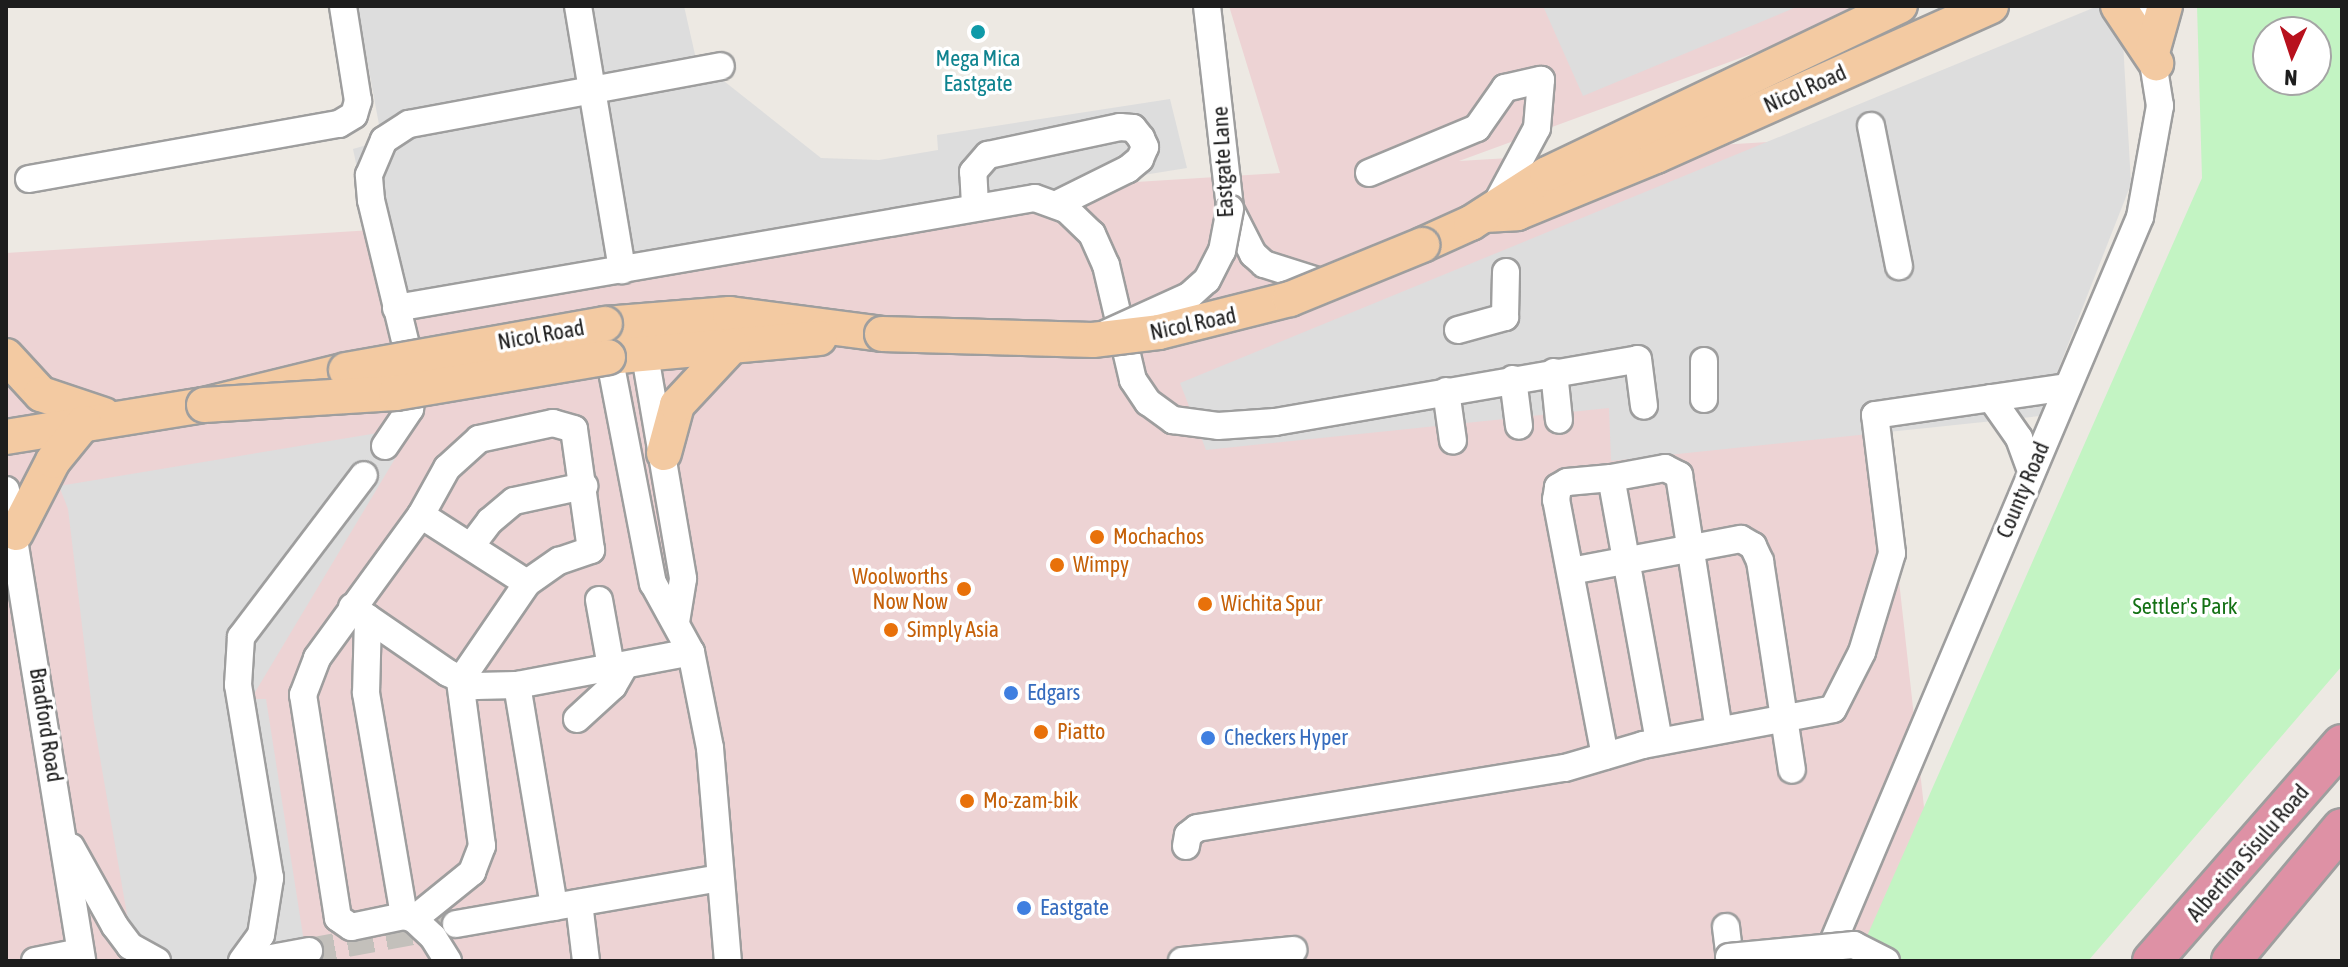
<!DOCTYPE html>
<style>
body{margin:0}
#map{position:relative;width:2348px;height:967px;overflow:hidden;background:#ede9e3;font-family:"Asap Condensed",sans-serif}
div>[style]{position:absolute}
.commercial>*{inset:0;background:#edd3d4}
.park>*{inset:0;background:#c3f4c3}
.parking>*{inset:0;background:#ddd}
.minor-tunnel>*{height:26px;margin-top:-13px;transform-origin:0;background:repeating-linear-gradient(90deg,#c3c0bb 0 26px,transparent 0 39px)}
.roads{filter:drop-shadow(2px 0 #9e9e9e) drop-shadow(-2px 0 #9e9e9e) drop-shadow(0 2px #9e9e9e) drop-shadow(0 -2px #9e9e9e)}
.minor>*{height:26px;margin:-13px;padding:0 13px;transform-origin:13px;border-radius:13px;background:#fff}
.major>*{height:34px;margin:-17px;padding:0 17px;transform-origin:17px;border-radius:17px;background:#f3caa2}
.highway>*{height:38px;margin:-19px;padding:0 19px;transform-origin:19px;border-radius:19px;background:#de91a5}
.bridges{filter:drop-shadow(2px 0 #9e9e9e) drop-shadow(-2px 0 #9e9e9e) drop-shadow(0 2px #9e9e9e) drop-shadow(0 -2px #9e9e9e)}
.minor-bridge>*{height:26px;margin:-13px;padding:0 13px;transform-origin:13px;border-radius:13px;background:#fff}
.major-bridge>*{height:34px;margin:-17px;padding:0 17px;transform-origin:17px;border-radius:17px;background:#f3caa2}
.dots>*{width:22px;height:22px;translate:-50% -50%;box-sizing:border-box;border:4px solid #fff;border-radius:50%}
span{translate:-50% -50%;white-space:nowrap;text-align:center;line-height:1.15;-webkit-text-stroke:7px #fff;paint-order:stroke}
.culture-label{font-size:22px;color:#0d838f}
.street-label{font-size:22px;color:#1d1d1d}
.food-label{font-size:22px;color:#c56008}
.left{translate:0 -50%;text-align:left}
.right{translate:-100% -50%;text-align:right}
.park-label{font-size:22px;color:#147115}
.shop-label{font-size:22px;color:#366cbe}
.frame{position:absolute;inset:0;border:8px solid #1d1d1d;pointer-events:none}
.north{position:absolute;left:2252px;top:16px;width:80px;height:80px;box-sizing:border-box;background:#fff;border:2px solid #a5a5a5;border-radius:50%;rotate:183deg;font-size:22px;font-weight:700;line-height:32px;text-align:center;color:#1d1d1d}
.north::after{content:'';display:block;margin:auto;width:28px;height:36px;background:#b8111d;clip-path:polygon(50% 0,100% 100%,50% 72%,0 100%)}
</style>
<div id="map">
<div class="commercial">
<div style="clip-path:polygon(1229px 6px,1882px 6px,1459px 161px,1850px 137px,1941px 961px,6px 961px,6px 253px,1280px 173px)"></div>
</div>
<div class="park">
<div style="clip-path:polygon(evenodd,2197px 6px,2342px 6px,2342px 666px,2088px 961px,1856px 961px,2202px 178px,2197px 6px,2268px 32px,2316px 32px,2316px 80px,2268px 80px,2268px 32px)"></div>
</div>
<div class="parking">
<div style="clip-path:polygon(357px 6px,684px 6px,696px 59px,821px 158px,879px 160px,938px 150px,937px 135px,1170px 99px,1187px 168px,384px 297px,353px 149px,367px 145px,380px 130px)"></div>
<div style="clip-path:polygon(1543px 6px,1799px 6px,1583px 96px)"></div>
<div style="clip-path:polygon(2098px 6px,2121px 6px,2131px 184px,2040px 416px,1611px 461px,1609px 408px,1206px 450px,1180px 383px)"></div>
<div style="clip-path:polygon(414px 427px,251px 699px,266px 699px,307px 961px,135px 961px,93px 717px,68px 509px,59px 486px)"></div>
</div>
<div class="minor-tunnel">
<div style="left:309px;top:951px;width:149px;rotate:-10.4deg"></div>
</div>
<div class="roads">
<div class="minor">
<div style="left:578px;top:6px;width:268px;rotate:80.5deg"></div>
<div style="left:1207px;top:6px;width:204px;rotate:83.5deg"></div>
<div style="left:1230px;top:209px;width:51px;rotate:62.9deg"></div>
<div style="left:1253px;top:254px;width:15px;rotate:42deg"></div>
<div style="left:1264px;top:264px;width:66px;rotate:17.6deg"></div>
<div style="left:1871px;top:126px;width:143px;rotate:78.7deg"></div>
<div style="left:1369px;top:173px;width:117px;rotate:-22.6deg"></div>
<div style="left:1477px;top:128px;width:49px;rotate:-55deg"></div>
<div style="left:1505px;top:88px;width:37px;rotate:-13deg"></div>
<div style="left:1541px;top:80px;width:48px;rotate:94.8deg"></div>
<div style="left:1537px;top:128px;width:89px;rotate:118.3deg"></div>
<div style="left:29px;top:179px;width:315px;rotate:-10.1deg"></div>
<div style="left:339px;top:124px;width:17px;rotate:-31deg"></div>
<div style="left:354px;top:115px;width:15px;rotate:-74deg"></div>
<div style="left:358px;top:101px;width:96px;rotate:-99deg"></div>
<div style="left:975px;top:205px;width:33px;rotate:-93deg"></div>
<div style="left:973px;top:172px;width:23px;rotate:-49deg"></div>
<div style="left:988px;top:155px;width:135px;rotate:-12deg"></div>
<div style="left:1120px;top:127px;width:13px;rotate:4deg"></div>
<div style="left:1133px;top:128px;width:13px;rotate:51deg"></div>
<div style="left:1141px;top:138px;width:10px;rotate:66deg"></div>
<div style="left:1145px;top:147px;width:13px;rotate:113deg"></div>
<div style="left:1140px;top:159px;width:16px;rotate:140deg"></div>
<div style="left:1128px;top:169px;width:81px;rotate:153.7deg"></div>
<div style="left:396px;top:308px;width:648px;rotate:-9.77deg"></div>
<div style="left:1035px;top:198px;width:33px;rotate:20deg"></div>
<div style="left:1066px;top:209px;width:36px;rotate:44deg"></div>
<div style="left:1092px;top:234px;width:34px;rotate:66deg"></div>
<div style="left:1106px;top:265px;width:118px;rotate:76.8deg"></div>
<div style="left:1133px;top:380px;width:27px;rotate:56deg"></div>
<div style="left:1148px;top:402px;width:31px;rotate:36deg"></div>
<div style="left:1173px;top:420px;width:45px;rotate:7.6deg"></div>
<div style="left:1218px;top:426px;width:57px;rotate:-4deg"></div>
<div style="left:1275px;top:422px;width:368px;rotate:-9.8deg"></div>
<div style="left:1638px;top:359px;width:47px;rotate:82.7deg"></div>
<div style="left:1458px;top:330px;width:49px;rotate:-15.5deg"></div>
<div style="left:1505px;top:317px;width:45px;rotate:-88.7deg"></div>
<div style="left:642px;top:338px;width:244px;rotate:80.3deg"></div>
<div style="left:683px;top:579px;width:44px;rotate:99.2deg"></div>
<div style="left:606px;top:340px;width:248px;rotate:79.1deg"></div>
<div style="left:653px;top:583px;width:79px;rotate:61.2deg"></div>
<div style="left:691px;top:652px;width:98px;rotate:78.8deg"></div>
<div style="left:710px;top:748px;width:214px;rotate:85.2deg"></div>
<div style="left:1554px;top:372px;width:48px;rotate:84.1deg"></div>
<div style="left:1513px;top:379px;width:47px;rotate:82.7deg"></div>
<div style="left:1446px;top:391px;width:50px;rotate:82deg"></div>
<div style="left:1991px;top:398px;width:49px;rotate:55deg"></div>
<div style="left:2019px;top:438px;width:35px;rotate:70deg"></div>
<div style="left:1704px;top:399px;width:38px;rotate:-90deg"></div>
<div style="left:385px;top:446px;width:45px;rotate:-56deg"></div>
<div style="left:410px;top:409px;width:31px;rotate:-83deg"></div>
<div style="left:414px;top:378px;width:183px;rotate:-103.6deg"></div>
<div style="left:371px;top:200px;width:25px;rotate:-95deg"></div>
<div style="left:369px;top:175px;width:38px;rotate:-67deg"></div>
<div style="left:384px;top:140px;width:30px;rotate:-33deg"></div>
<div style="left:409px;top:124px;width:317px;rotate:-10.5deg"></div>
<div style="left:6px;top:490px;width:477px;rotate:80.8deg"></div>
<div style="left:471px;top:546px;width:31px;rotate:-53deg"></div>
<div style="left:490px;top:521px;width:31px;rotate:-40deg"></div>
<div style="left:514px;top:501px;width:72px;rotate:-12.1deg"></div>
<div style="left:1571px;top:571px;width:173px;rotate:-10.7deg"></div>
<div style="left:1741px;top:539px;width:14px;rotate:30deg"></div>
<div style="left:1753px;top:546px;width:17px;rotate:65deg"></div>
<div style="left:1760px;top:561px;width:211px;rotate:81.3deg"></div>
<div style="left:599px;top:600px;width:68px;rotate:79.8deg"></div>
<div style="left:352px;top:607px;width:116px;rotate:34.5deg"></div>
<div style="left:448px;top:673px;width:31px;rotate:25deg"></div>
<div style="left:476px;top:686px;width:41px;rotate:-1.4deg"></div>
<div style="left:517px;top:685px;width:177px;rotate:-10.7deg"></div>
<div style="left:368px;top:618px;width:75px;rotate:91.5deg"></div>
<div style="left:366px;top:693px;width:226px;rotate:80.3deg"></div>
<div style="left:517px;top:685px;width:225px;rotate:80.5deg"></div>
<div style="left:577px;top:719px;width:49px;rotate:-42.5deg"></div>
<div style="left:613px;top:686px;width:24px;rotate:-60deg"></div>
<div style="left:1659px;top:741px;width:267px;rotate:-100.3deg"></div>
<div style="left:1611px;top:478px;width:55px;rotate:-10.5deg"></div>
<div style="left:1665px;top:468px;width:16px;rotate:27deg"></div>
<div style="left:1679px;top:475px;width:258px;rotate:81.1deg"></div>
<div style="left:1605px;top:756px;width:261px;rotate:-100.8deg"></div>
<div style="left:1556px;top:500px;width:13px;rotate:-81deg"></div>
<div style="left:1558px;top:487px;width:10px;rotate:-29deg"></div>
<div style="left:1567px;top:482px;width:44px;rotate:-5.2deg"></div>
<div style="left:1186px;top:846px;width:11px;rotate:-80deg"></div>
<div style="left:1188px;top:835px;width:11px;rotate:-38deg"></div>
<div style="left:1197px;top:828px;width:373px;rotate:-9.3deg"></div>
<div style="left:1565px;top:768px;width:81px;rotate:-16.4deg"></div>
<div style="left:1643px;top:745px;width:193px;rotate:-10.7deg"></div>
<div style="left:1833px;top:709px;width:64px;rotate:-63deg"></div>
<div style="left:1862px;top:652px;width:103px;rotate:-73.1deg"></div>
<div style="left:1892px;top:553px;width:139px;rotate:-97deg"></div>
<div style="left:1875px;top:415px;width:193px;rotate:-8.3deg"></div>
<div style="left:71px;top:847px;width:90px;rotate:60.9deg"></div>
<div style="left:115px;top:926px;width:25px;rotate:53deg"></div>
<div style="left:130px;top:946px;width:31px;rotate:29deg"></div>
<div style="left:579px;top:903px;width:58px;rotate:83.1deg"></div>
<div style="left:414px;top:919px;width:75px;rotate:-39deg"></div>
<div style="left:472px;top:872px;width:28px;rotate:-69deg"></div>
<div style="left:482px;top:846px;width:166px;rotate:-97.6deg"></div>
<div style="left:460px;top:681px;width:119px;rotate:-55.6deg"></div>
<div style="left:527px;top:583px;width:39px;rotate:-35deg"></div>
<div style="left:559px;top:561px;width:34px;rotate:-19deg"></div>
<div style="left:591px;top:550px;width:122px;rotate:-98deg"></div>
<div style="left:574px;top:429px;width:22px;rotate:-164deg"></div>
<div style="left:553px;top:423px;width:76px;rotate:167.8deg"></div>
<div style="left:479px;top:439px;width:43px;rotate:137.8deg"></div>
<div style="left:447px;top:468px;width:54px;rotate:119deg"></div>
<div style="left:456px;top:924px;width:268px;rotate:-9.9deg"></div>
<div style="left:1726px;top:927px;width:34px;rotate:83deg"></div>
<div style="left:35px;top:961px;width:46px;rotate:-11.3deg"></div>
<div style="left:242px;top:961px;width:32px;rotate:-54deg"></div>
<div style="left:261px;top:935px;width:58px;rotate:-81deg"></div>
<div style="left:270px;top:878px;width:196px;rotate:-99.4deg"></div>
<div style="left:238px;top:685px;width:48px;rotate:-86.4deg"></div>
<div style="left:241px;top:637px;width:203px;rotate:-52.8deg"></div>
<div style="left:255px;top:961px;width:55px;rotate:-10.5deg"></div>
<div style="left:448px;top:961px;width:28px;rotate:-122deg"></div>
<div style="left:433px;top:937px;width:26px;rotate:-137deg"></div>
<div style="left:414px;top:919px;width:10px;rotate:-163deg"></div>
<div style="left:404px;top:916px;width:54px;rotate:168.3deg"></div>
<div style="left:351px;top:927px;width:16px;rotate:-145deg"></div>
<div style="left:338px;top:918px;width:226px;rotate:-98.9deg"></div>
<div style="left:303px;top:695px;width:40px;rotate:-69deg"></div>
<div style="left:317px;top:658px;width:177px;rotate:-54deg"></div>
<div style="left:421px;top:515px;width:126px;rotate:32.7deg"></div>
<div style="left:1182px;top:961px;width:112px;rotate:-5.7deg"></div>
<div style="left:1825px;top:961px;width:808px;rotate:-67.05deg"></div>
<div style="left:2140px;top:217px;width:113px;rotate:-79.8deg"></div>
<div style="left:2160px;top:106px;width:101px;rotate:-99.1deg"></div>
</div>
<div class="major">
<div style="left:2118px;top:6px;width:69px;rotate:56.3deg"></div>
<div style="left:2153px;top:49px;width:45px;rotate:-74.4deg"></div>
<div style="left:1484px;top:215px;width:33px;rotate:-3deg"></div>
<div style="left:1517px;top:213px;width:150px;rotate:-22.3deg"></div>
<div style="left:1656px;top:156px;width:367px;rotate:-24.1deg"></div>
<div style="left:1422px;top:245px;width:54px;rotate:-24.2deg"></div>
<div style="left:1471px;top:223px;width:90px;rotate:-32.8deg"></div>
<div style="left:1547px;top:174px;width:391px;rotate:-25.5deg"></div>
<div style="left:605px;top:324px;width:125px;rotate:-4.6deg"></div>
<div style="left:730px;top:314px;width:153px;rotate:7.5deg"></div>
<div style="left:6px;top:356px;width:52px;rotate:47.4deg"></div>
<div style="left:41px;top:394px;width:66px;rotate:18.4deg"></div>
<div style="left:608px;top:357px;width:212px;rotate:-5.1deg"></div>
<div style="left:6px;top:437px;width:201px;rotate:-9.2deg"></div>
<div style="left:204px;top:405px;width:146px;rotate:-13.8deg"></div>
<div style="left:664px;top:453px;width:50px;rotate:-74.8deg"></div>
<div style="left:677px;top:405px;width:81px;rotate:-47deg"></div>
<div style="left:16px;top:533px;width:81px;rotate:-62.8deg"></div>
<div style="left:53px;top:461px;width:49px;rotate:-50.8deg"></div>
</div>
<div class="highway">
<div style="left:2152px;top:961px;width:288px;rotate:-48.8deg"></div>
<div style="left:2231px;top:961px;width:173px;rotate:-50.2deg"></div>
</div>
</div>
<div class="bridges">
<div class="minor-bridge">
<div style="left:1107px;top:333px;width:90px;rotate:-24.3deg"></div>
<div style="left:1189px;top:296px;width:24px;rotate:-42deg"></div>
<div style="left:1207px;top:280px;width:33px;rotate:-63deg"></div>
<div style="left:1222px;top:251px;width:43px;rotate:-79.2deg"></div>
<div style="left:1729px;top:957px;width:126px;rotate:-5.5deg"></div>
<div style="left:1854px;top:945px;width:36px;rotate:27deg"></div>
</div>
<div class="major-bridge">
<div style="left:882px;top:334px;width:211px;rotate:1.6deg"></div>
<div style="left:1093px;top:340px;width:66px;rotate:-6.9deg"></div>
<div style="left:1159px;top:332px;width:135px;rotate:-14.1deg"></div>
<div style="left:1290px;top:299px;width:143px;rotate:-22.2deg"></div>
<div style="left:346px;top:370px;width:263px;rotate:-10.1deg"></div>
<div style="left:204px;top:405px;width:192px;rotate:-3.6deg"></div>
<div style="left:396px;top:393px;width:215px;rotate:-9.6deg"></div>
</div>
</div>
<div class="dots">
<div style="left:978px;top:32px;background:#0f9aa8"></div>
<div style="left:1097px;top:537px;background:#e8710a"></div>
<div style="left:1057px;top:565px;background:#e8710a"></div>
<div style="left:964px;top:589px;background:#e8710a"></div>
<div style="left:1205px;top:604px;background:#e8710a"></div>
<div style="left:891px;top:630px;background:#e8710a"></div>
<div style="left:1011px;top:693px;background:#3f7fe0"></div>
<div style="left:1041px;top:732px;background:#e8710a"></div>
<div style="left:1208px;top:738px;background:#3f7fe0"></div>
<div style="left:967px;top:801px;background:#e8710a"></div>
<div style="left:1024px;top:908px;background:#3f7fe0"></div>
</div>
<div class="culture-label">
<span style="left:978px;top:71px">Mega Mica<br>Eastgate</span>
</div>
<div class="street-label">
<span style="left:1805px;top:89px;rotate:-24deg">Nicol Road</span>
<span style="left:1223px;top:162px;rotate:-93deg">Eastgate Lane</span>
<span style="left:1193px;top:324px;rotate:-12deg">Nicol Road</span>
<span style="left:541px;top:335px;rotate:-10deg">Nicol Road</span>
<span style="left:2023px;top:490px;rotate:-67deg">County Road</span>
<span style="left:46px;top:725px;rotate:81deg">Bradford Road</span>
<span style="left:2248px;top:853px;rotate:-49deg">Albertina Sisulu Road</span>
</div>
<div class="food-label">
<span class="left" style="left:1113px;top:537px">Mochachos</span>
<span class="left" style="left:1073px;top:565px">Wimpy</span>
<span class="right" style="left:948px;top:589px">Woolworths<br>Now Now</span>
<span class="left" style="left:1221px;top:604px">Wichita Spur</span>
<span class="left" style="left:907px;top:630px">Simply Asia</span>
<span class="left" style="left:1057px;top:732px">Piatto</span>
<span class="left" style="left:983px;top:801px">Mo-zam-bik</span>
</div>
<div class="park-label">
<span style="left:2185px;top:607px">Settler's Park</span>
</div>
<div class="shop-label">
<span class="left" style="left:1027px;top:693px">Edgars</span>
<span class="left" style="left:1224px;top:738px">Checkers Hyper</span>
<span class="left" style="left:1040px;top:908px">Eastgate</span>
</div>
<div class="frame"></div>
<div class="north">N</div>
</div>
